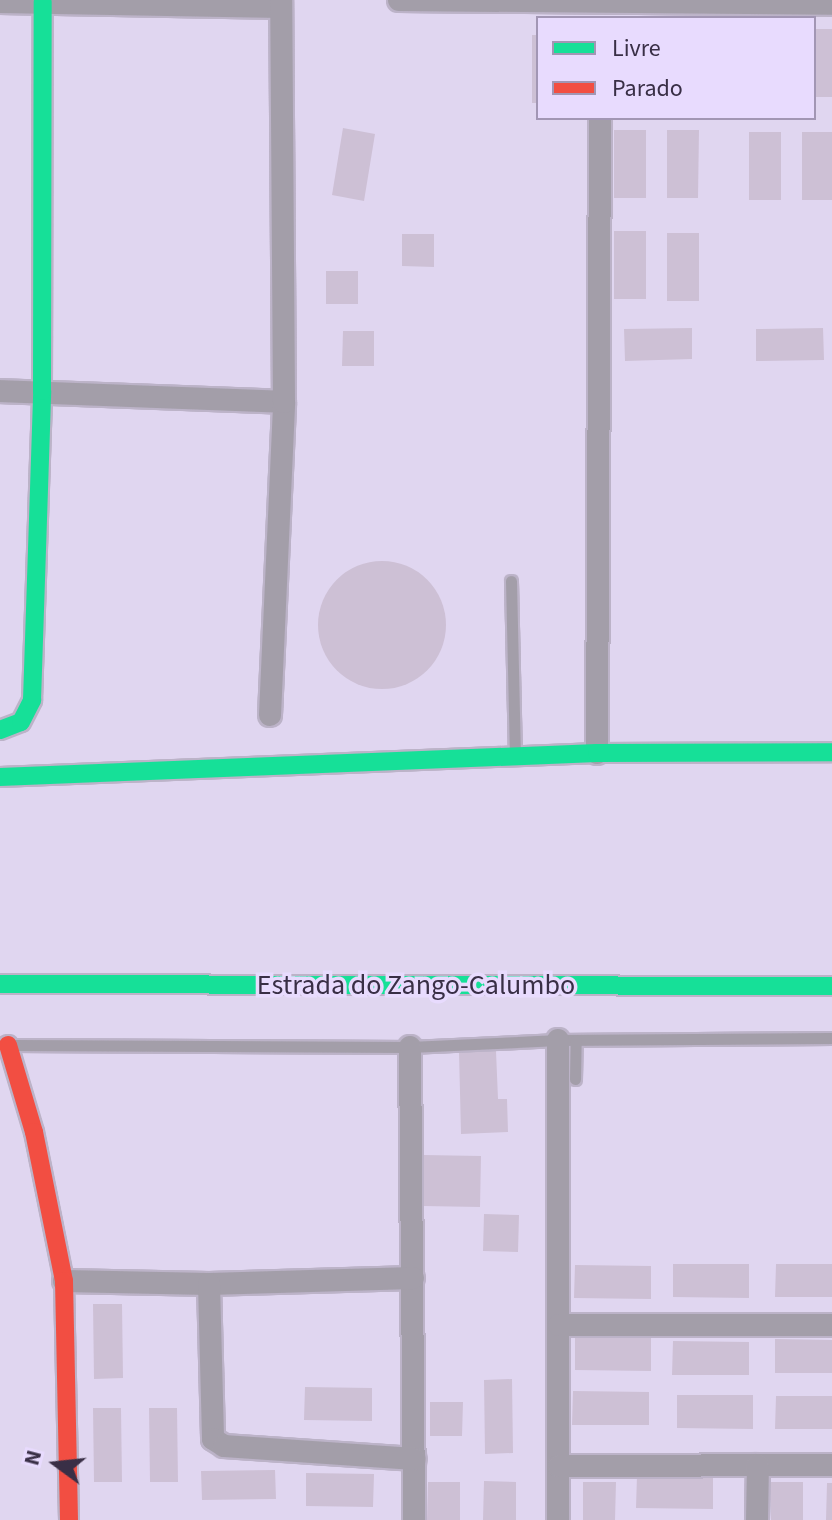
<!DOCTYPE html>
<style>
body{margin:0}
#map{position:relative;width:832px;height:1520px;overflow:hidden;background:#e0d6f0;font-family:"Source Sans 3",sans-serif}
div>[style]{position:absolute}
.building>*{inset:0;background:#cdc0d5}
.round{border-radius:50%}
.roads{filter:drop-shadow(2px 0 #bcb3c8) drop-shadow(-2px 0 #bcb3c8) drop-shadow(0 2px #bcb3c8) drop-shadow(0 -2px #bcb3c8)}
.lane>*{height:11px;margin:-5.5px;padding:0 5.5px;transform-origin:5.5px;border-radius:5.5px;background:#a39ea9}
.street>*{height:22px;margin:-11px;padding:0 11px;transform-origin:11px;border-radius:11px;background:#a39ea9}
.fast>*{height:18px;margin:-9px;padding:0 9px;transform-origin:9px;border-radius:9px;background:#16e098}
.jam>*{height:18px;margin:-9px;padding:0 9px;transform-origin:9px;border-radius:9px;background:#f24e42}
span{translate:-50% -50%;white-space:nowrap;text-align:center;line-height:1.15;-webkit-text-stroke:7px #e8dbfe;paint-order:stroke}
.street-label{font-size:28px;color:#392f46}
.legend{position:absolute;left:536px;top:16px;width:280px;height:104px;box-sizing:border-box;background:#e8dbfe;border:2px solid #a296b4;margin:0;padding:10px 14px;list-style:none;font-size:24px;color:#392f46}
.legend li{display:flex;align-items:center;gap:16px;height:40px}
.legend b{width:40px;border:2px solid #a296b4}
.north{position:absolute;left:16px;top:1424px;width:80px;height:80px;-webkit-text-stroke:6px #e8dbfe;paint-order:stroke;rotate:285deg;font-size:22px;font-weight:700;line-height:32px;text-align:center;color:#392f46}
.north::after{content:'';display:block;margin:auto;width:28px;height:36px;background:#392f46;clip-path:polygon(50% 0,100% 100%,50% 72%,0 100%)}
</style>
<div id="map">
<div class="building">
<div style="clip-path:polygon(814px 29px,832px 29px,832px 97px,814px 97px)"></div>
<div style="clip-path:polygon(532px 35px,538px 35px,538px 103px,532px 103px)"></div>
<div style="clip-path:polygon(343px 128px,375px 134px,364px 201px,332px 195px)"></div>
<div style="clip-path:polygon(614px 130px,646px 130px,646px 198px,614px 198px)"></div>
<div style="clip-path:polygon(667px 130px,699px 130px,698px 198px,667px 198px)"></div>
<div style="clip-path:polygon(749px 132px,781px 132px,781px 200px,749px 200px)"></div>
<div style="clip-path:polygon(802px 132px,832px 132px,832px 200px,802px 200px)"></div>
<div style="clip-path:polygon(614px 231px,646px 231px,646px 299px,614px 299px)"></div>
<div style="clip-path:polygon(667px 233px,699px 233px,699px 301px,667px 301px)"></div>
<div style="clip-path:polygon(402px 234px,434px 234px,434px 267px,402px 266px)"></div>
<div style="clip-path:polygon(326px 271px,358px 271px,358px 304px,326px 304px)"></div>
<div style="clip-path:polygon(692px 328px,692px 359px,625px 361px,624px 329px)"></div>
<div style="clip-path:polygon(823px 328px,824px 360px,756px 361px,756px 329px)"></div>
<div style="clip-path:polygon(343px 331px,374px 331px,374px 366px,342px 366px)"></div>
<div class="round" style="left:318px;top:561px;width:128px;height:128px"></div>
<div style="clip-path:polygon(496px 1051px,498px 1099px,507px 1099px,508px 1132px,461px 1134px,459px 1052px)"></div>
<div style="clip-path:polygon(424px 1155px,481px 1156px,480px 1207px,423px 1206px)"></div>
<div style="clip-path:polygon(484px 1214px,519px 1215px,518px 1252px,483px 1251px)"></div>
<div style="clip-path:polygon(673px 1264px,749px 1264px,749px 1298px,673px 1297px)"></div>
<div style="clip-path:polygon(776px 1264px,832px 1264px,832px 1297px,775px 1297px)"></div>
<div style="clip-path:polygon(575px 1265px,651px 1266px,651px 1299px,574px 1298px)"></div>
<div style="clip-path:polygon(93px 1304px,122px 1304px,123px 1378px,94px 1379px)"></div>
<div style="clip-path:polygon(575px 1337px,651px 1338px,651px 1371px,575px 1370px)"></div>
<div style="clip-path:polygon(775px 1339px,832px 1340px,832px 1373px,775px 1373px)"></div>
<div style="clip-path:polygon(673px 1341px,749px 1342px,749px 1375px,672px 1375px)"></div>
<div style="clip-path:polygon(512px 1379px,513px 1453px,485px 1454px,484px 1380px)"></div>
<div style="clip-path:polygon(305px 1387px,372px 1388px,372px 1421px,304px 1420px)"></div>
<div style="clip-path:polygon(573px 1391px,649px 1392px,649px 1425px,572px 1425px)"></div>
<div style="clip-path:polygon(677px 1395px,753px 1395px,753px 1429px,677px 1428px)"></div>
<div style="clip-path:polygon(776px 1396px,832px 1396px,832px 1429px,775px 1429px)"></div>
<div style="clip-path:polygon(430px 1402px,463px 1402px,462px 1436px,430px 1436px)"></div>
<div style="clip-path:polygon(93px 1408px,121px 1408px,122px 1482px,94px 1482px)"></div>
<div style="clip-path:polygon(149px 1408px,177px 1408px,178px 1482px,150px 1482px)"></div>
<div style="clip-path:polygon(275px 1470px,276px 1499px,202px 1500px,201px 1471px)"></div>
<div style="clip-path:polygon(306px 1473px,374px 1474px,373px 1507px,306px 1506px)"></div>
<div style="clip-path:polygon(637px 1475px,713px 1476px,713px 1509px,636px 1508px)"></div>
<div style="clip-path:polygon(484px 1481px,516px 1482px,516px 1520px,483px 1520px)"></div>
<div style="clip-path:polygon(428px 1482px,460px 1482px,460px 1520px,427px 1520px)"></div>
<div style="clip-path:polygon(583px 1482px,616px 1482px,615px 1520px,583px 1520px)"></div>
<div style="clip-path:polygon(771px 1482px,803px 1482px,803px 1520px,771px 1520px)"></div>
<div style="clip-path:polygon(827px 1483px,832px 1483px,832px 1520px,826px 1520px)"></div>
</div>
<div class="roads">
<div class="lane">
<div style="left:511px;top:581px;width:172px;rotate:88.7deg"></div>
<div style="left:13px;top:1045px;width:397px;rotate:0.3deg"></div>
<div style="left:410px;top:1047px;width:148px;rotate:-2.7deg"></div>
<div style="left:558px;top:1040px;width:274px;rotate:-0.4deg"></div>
<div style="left:575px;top:1079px;width:39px;rotate:-89deg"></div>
</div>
<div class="street">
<div style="left:399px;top:0;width:433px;rotate:0.5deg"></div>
<div style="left:0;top:2px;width:281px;rotate:1deg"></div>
<div style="left:0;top:391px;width:284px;rotate:2.2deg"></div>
<div style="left:270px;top:715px;width:313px;rotate:-87.4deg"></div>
<div style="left:284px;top:402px;width:402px;rotate:-90.4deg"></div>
<div style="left:597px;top:753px;width:635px;rotate:-89.73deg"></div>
<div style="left:558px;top:1040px;width:480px;rotate:90deg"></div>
<div style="left:410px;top:1047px;width:473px;rotate:89.5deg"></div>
<div style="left:64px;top:1281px;width:145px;rotate:1.2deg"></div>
<div style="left:209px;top:1284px;width:204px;rotate:-1.7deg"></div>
<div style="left:209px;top:1284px;width:155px;rotate:88.5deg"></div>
<div style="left:213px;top:1439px;width:13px;rotate:32deg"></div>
<div style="left:224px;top:1446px;width:191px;rotate:3.9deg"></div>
<div style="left:559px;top:1325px;width:273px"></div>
<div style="left:559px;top:1466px;width:273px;rotate:-0.2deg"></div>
<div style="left:757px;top:1520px;width:55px;rotate:-89deg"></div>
</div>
<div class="fast">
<div style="left:0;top:730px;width:22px;rotate:-21deg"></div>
<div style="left:21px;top:722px;width:25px;rotate:-63deg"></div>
<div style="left:32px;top:700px;width:309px;rotate:-88.1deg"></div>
<div style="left:42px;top:391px;width:389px;rotate:-89.9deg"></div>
<div style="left:0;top:777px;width:597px;rotate:-2.3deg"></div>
<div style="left:597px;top:753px;width:235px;rotate:-0.2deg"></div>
<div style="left:0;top:984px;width:832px;rotate:0.14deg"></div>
</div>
<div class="jam">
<div style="left:8px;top:1045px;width:91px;rotate:73.4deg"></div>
<div style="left:34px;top:1132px;width:152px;rotate:78.6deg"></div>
<div style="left:64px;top:1281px;width:239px;rotate:88.8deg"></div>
</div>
</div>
<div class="street-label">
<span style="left:416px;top:985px">Estrada do Zango-Calumbo</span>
</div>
<ul class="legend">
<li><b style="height:10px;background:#16e098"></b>Livre</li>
<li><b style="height:10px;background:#f24e42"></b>Parado</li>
</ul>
<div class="north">N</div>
</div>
